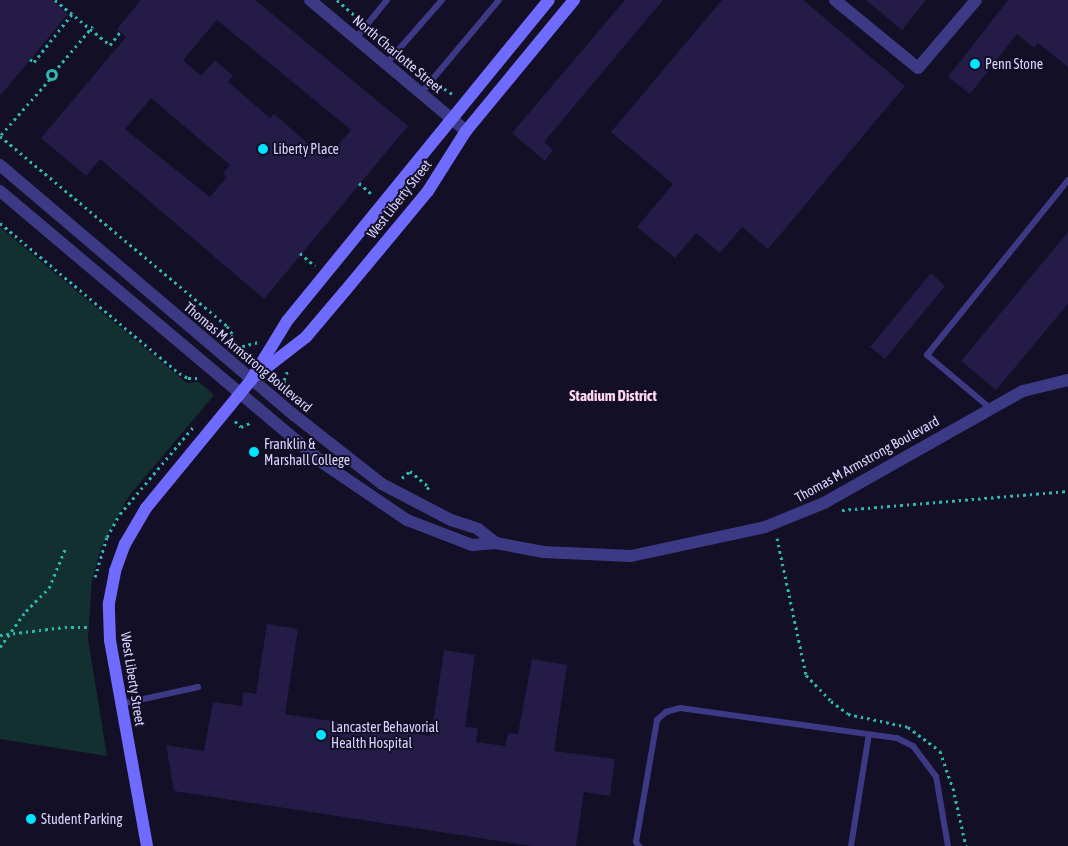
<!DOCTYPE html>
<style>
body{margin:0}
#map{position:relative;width:1068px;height:846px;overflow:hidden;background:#130f26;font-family:"Asap Condensed",sans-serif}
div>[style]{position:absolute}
.green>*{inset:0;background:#12302f}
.building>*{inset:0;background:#241b47}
.path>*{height:3px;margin-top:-1.5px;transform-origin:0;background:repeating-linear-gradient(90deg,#2fb8b0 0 2.5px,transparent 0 6.5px)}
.path>.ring{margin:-1.5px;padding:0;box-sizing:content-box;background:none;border:3px solid #2fb8b0;border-radius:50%}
.service>*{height:6px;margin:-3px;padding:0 3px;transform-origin:3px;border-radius:3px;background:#3d3a85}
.minor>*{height:12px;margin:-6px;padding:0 6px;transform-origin:6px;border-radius:6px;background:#3d3a85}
.secondary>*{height:12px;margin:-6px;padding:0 6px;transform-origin:6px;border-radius:6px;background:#6f6bff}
.dots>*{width:14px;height:14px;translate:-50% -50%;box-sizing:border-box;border:2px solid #130f26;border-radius:50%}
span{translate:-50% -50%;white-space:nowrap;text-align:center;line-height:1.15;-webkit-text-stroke:4px #130f26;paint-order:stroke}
.street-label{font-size:14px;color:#d9d4ff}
.poi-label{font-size:14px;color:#d9d4ff}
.left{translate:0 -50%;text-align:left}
.neighbourhood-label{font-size:15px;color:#ffd6f0;font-weight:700}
</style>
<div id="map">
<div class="green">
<div style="clip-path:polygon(0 227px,187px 383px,199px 382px,214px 395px,129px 496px,101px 548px,92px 579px,88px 639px,107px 756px,0 739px)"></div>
</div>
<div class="building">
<div style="clip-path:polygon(0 0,52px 0,68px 14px,0 96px)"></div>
<div style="clip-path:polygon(evenodd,141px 0,255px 0,408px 126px,264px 299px,100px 159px,86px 176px,41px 138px,126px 37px,117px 29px,141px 0,217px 20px,351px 130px,326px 159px,274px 114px,270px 118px,228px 82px,233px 76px,215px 60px,201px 76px,183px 60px,217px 20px,141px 0,151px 98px,230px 165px,223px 174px,227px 177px,210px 197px,125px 129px,151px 98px)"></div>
<div style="clip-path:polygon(625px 0,663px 0,544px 142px,553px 150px,545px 161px,512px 133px)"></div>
<div style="clip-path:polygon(722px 0,803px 0,905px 86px,768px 249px,742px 227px,720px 253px,696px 233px,675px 258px,637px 227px,673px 184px,611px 132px)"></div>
<div style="clip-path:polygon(866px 0,926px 0,902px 30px)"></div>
<div style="clip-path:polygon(1008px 0,1068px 0,1068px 67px,1038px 43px,1034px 48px,1017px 34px,970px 94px,948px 77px)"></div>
<div style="clip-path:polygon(1068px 232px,1068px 304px,996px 390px,961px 361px)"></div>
<div style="clip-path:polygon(931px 273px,945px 286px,885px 359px,870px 347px)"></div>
<div style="clip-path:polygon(267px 624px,298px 629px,285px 714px,431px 736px,444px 650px,475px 655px,465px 727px,478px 728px,476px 742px,505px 746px,508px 733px,518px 734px,532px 659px,567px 665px,554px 751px,615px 759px,610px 796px,584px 792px,576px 846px,531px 846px,174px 791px,166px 745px,204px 751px,213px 702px,242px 706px,243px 692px,256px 694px)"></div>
</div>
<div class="path">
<div style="left:55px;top:0;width:71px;rotate:39.3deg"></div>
<div style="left:110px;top:45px;width:16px;rotate:-52deg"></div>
<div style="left:337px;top:0;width:29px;rotate:41deg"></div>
<div style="left:374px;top:31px;width:21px;rotate:39deg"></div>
<div style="left:404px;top:57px;width:26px;rotate:39deg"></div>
<div style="left:30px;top:59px;width:5px;rotate:37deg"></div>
<div style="left:34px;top:62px;width:61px;rotate:-51.6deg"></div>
<div class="ring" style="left:47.5px;top:70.5px;width:6px;height:6px"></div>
<div style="left:54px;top:72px;width:60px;rotate:-49.7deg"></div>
<div style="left:50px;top:79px;width:76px;rotate:131.3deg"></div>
<div style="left:0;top:136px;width:296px;rotate:39.9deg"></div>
<div style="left:227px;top:326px;width:11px;rotate:56deg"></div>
<div style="left:233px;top:335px;width:8px;rotate:130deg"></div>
<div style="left:439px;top:85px;width:18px;rotate:34deg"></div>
<div style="left:359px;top:183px;width:18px;rotate:41deg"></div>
<div style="left:0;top:223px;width:234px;rotate:40deg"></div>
<div style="left:179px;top:373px;width:10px;rotate:29deg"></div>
<div style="left:188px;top:378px;width:12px"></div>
<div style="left:300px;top:253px;width:20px;rotate:41deg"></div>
<div style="left:236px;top:348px;width:24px;rotate:-15deg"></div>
<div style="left:285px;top:390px;width:10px;rotate:-96deg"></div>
<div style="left:284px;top:380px;width:11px;rotate:-68deg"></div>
<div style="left:235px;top:421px;width:8px;rotate:45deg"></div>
<div style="left:241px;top:427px;width:12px;rotate:-24deg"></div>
<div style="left:402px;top:478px;width:11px;rotate:-41deg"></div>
<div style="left:410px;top:471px;width:25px;rotate:40deg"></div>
<div style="left:429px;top:487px;width:6px;rotate:135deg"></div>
<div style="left:842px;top:510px;width:227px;rotate:-4.8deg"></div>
<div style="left:777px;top:538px;width:140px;rotate:78deg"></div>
<div style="left:806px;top:675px;width:36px;rotate:46deg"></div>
<div style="left:831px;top:701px;width:21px;rotate:37deg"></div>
<div style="left:848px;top:714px;width:61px;rotate:12.2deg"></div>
<div style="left:908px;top:727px;width:40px;rotate:37deg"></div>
<div style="left:940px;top:751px;width:39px;rotate:71deg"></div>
<div style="left:953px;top:788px;width:59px;rotate:77.4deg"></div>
<div style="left:95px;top:577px;width:42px;rotate:-73.3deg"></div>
<div style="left:107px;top:537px;width:26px;rotate:-61deg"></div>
<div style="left:120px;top:514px;width:116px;rotate:-49.9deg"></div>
<div style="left:0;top:635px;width:65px;rotate:-7deg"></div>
<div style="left:65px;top:627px;width:25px"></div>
<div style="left:0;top:647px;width:44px;rotate:-54.2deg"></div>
<div style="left:26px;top:611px;width:33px;rotate:-45deg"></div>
<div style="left:49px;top:588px;width:44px;rotate:-67.5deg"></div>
</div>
<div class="service">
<div style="left:356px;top:38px;width:49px;rotate:-50.8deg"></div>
<div style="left:386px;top:64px;width:85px;rotate:-48.8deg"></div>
<div style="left:421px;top:93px;width:121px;rotate:-50deg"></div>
<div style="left:990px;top:408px;width:82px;rotate:-139.9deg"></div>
<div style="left:927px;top:355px;width:225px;rotate:-51.1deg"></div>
<div style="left:121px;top:704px;width:79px;rotate:-12.4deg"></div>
<div style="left:639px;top:846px;width:5px;rotate:-127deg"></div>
<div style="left:636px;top:842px;width:124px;rotate:-80.2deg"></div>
<div style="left:657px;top:720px;width:12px;rotate:-42deg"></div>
<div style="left:666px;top:712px;width:15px;rotate:-16deg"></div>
<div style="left:680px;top:708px;width:219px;rotate:7.9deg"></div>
<div style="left:897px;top:738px;width:18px;rotate:27deg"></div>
<div style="left:913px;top:746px;width:38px;rotate:53deg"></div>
<div style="left:936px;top:776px;width:71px;rotate:80.3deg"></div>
<div style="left:851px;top:846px;width:113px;rotate:-80.9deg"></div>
</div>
<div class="minor">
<div style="left:310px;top:0;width:204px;rotate:40deg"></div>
<div style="left:835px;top:0;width:107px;rotate:39.3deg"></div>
<div style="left:918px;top:68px;width:89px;rotate:-49.5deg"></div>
<div style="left:0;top:165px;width:386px;rotate:40.4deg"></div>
<div style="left:294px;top:415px;width:112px;rotate:38.1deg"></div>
<div style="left:382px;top:484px;width:78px;rotate:27.6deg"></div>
<div style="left:451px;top:520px;width:28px;rotate:18deg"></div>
<div style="left:478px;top:529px;width:23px;rotate:38deg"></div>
<div style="left:0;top:191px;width:422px;rotate:40.1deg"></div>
<div style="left:323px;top:463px;width:102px;rotate:34.2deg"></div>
<div style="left:407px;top:520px;width:70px;rotate:21deg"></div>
<div style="left:472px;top:545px;width:24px;rotate:-5deg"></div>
<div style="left:496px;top:543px;width:48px;rotate:10.8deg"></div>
<div style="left:543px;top:552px;width:88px;rotate:2.6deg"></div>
<div style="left:631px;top:556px;width:137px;rotate:-12.2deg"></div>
<div style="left:765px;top:527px;width:64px;rotate:-22.1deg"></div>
<div style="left:824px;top:503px;width:228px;rotate:-29.4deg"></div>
<div style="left:1023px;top:391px;width:46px;rotate:-13.7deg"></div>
</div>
<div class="secondary">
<div style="left:257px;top:375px;width:62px;rotate:-37.8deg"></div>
<div style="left:306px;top:337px;width:60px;rotate:-49.7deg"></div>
<div style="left:345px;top:291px;width:130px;rotate:-50.3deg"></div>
<div style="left:428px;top:191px;width:71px;rotate:-57.7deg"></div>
<div style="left:466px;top:131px;width:170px;rotate:-50.5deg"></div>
<div style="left:147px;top:846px;width:209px;rotate:-100.2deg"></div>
<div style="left:110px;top:640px;width:37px;rotate:-92deg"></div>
<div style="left:109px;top:603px;width:33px;rotate:-79deg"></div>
<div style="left:115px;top:571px;width:29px;rotate:-70deg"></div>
<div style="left:125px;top:544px;width:42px;rotate:-59.7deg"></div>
<div style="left:146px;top:508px;width:166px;rotate:-50.6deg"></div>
<div style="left:251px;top:380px;width:69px;rotate:-58.6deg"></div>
<div style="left:287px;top:321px;width:414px;rotate:-50.8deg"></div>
</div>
<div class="dots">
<div style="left:975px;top:64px;background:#00e5ff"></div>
<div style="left:263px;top:149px;background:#00e5ff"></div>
<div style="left:254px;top:452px;background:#00e5ff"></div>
<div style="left:321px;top:735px;background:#00e5ff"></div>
<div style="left:31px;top:819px;background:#00e5ff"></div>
</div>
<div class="street-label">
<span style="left:398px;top:54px;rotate:40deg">North Charlotte Street</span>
<span style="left:399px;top:199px;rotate:-52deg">West Liberty Street</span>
<span style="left:248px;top:357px;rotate:40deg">Thomas M Armstrong Boulevard</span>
<span style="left:867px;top:459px;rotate:-29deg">Thomas M Armstrong Boulevard</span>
<span style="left:133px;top:679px;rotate:81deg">West Liberty Street</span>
</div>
<div class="poi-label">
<span class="left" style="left:985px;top:64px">Penn Stone</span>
<span class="left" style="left:273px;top:149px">Liberty Place</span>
<span class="left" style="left:264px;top:452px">Franklin &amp;<br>Marshall College</span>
<span class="left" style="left:331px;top:735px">Lancaster Behavorial<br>Health Hospital</span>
<span class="left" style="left:41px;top:819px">Student Parking</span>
</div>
<div class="neighbourhood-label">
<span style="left:613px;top:396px">Stadium District</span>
</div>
</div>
